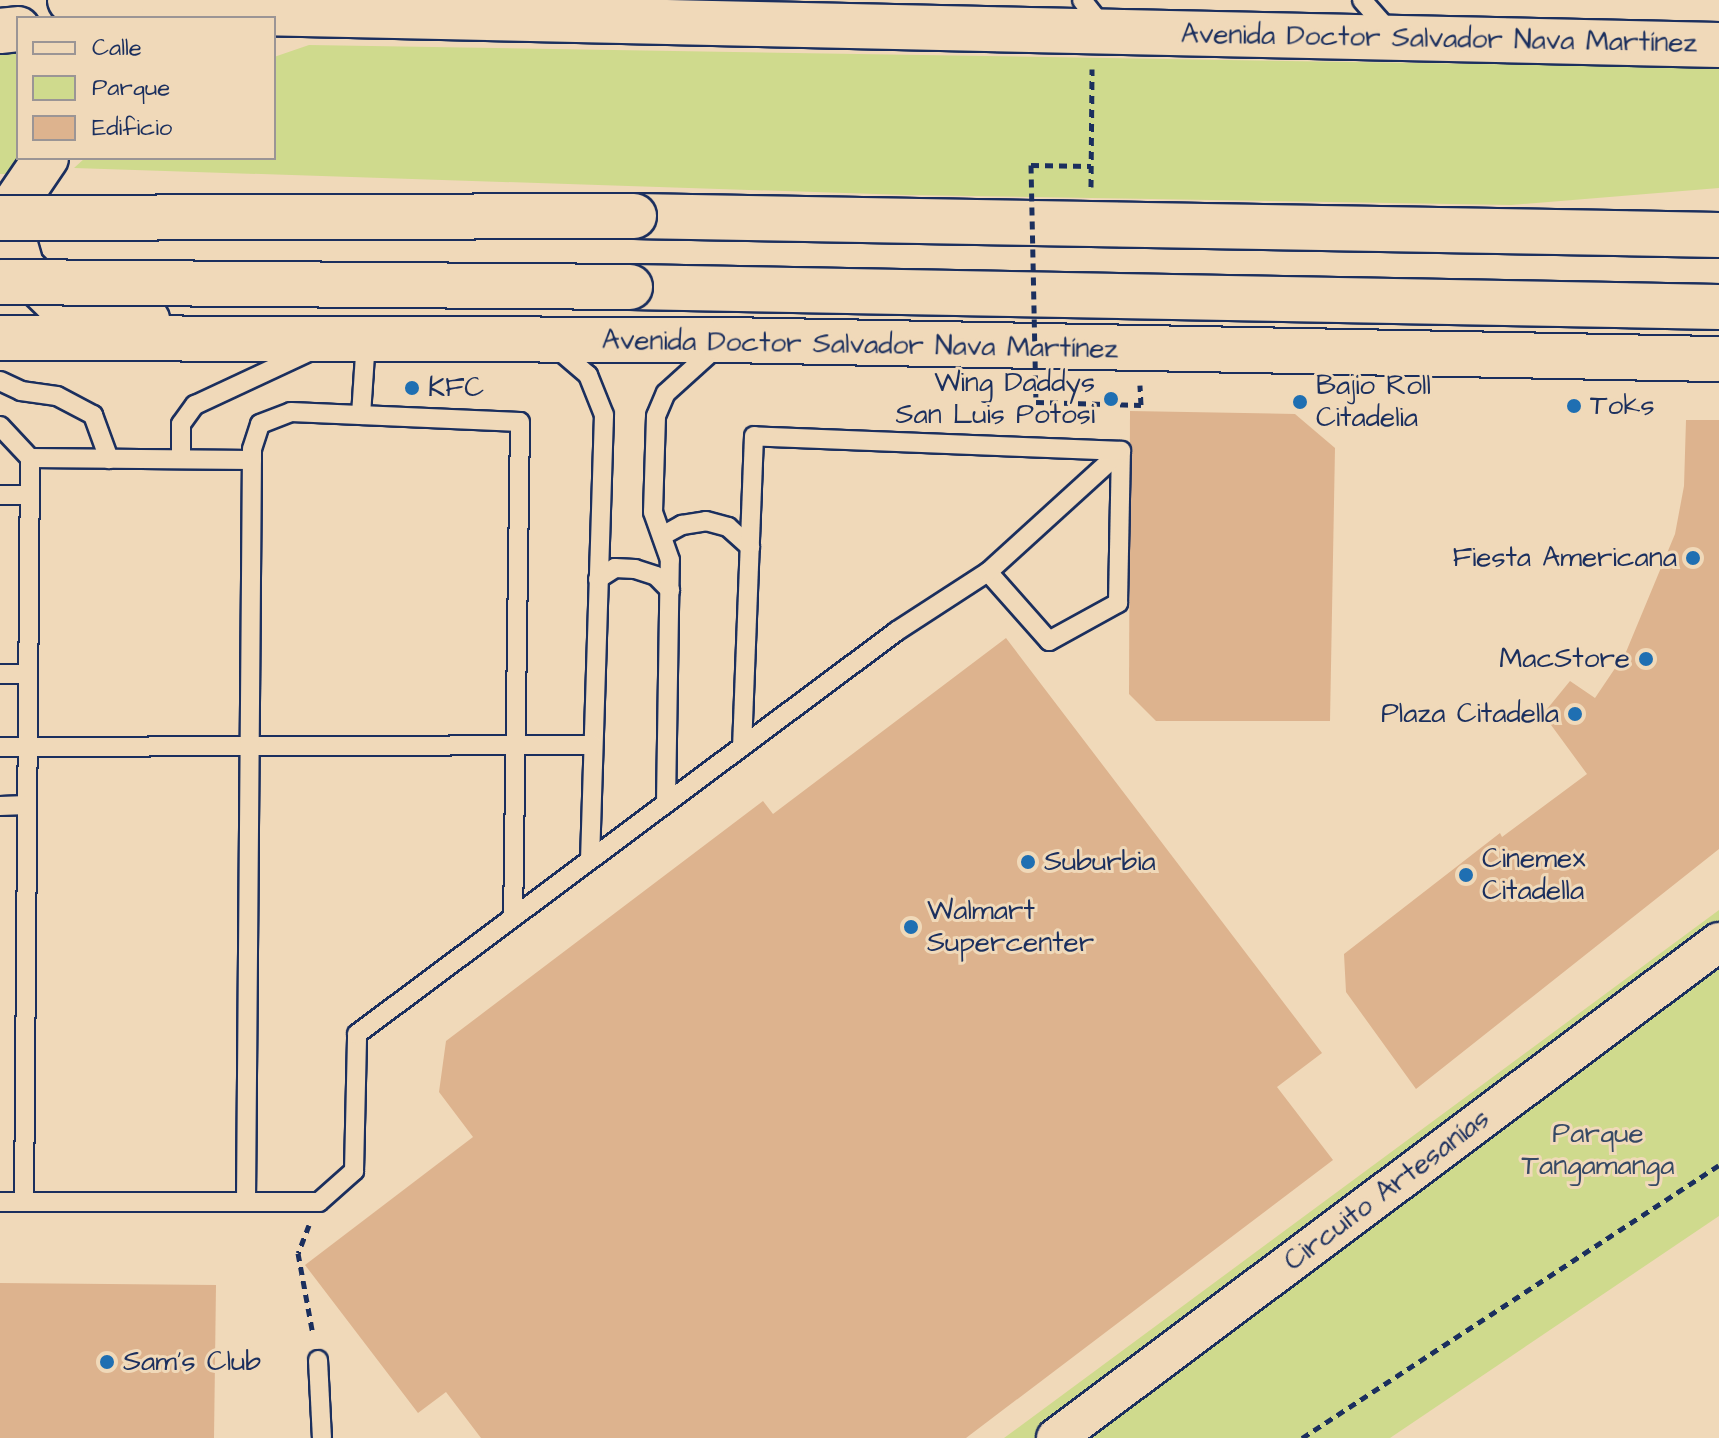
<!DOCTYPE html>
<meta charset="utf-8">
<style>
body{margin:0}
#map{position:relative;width:1719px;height:1438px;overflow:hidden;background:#f0d9b9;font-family:"Architects Daughter",sans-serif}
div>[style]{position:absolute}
.green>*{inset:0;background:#cfda8d}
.building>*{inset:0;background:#ddb38e}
.path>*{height:5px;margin-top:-2.5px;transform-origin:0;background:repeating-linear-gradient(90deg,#1b2f5e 0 8px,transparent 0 14px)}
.roads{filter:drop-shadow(2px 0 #1b2f5e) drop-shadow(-2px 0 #1b2f5e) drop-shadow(0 2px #1b2f5e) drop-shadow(0 -2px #1b2f5e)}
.service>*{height:18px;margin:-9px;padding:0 9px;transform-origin:9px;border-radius:9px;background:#f0d9b9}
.minor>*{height:38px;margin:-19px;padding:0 19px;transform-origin:19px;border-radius:19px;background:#f0d9b9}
.secondary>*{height:44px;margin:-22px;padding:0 22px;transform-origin:22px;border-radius:22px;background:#f0d9b9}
.motorway>*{height:44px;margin:-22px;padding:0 22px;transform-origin:22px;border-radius:22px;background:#f0d9b9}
.path-bridge>*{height:5px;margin-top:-2.5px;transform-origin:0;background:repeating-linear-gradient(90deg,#1b2f5e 0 8px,transparent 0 14px)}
.bridges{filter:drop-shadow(2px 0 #1b2f5e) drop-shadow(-2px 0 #1b2f5e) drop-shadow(0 2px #1b2f5e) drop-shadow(0 -2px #1b2f5e)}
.motorway-bridge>*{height:44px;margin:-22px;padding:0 22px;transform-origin:22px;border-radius:22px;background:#f0d9b9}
.dots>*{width:22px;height:22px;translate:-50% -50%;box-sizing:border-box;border:4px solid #f0d9b9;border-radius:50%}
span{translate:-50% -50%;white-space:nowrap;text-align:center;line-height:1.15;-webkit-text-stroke:6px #f0d9b9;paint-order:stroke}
.street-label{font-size:28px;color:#1b2f5e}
.poi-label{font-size:28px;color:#1b2f5e}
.right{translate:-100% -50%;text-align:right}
.left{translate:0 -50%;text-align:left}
.park-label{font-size:28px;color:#364965}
.legend{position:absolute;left:16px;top:16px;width:260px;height:144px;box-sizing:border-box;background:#f0d9b9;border:2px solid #9b9595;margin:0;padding:10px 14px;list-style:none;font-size:24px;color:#1b2f5e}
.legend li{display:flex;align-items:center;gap:16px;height:40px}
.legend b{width:40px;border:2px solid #9b9595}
</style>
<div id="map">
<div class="green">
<div style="clip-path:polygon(309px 45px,1719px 68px,1719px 188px,1511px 205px,906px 195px,74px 168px,85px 158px,274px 158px,274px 57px)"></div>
<div style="clip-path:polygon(18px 46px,18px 158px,23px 158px,9px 174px,0 174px,0 48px)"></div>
<div style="clip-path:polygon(1719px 910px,1719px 1216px,1390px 1438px,1004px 1438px)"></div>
</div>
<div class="building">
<div style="clip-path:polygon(1130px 411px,1295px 414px,1335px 448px,1330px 721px,1156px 721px,1129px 694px)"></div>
<div style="clip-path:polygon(1686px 420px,1719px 420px,1719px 849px,1416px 1089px,1346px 992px,1344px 954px,1500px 833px,1502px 837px,1587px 774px,1543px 714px,1570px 681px,1595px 698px,1626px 652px,1675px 534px,1684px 486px)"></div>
<div style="clip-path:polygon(1006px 638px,1322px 1053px,1277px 1087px,1333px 1160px,966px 1438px,481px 1438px,446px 1392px,418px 1413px,305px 1265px,473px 1137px,439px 1092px,446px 1041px,763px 801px,773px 814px)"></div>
<div style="clip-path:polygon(0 1283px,216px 1285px,214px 1438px,0 1438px)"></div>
</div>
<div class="path">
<div style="left:1031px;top:165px;width:60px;rotate:1deg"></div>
<div style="left:1091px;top:187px;width:118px;rotate:-89.5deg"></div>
<div style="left:1036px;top:402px;width:105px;rotate:1.6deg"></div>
<div style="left:1141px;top:405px;width:20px;rotate:-93deg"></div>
<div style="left:309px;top:1225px;width:30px;rotate:111deg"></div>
<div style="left:298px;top:1253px;width:83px;rotate:79.6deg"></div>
<div style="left:1302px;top:1438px;width:498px;rotate:-33.2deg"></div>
</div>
<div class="roads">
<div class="service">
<div style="left:1082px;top:0;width:34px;rotate:52deg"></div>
<div style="left:1362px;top:0;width:45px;rotate:48.6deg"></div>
<div style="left:554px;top:346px;width:45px;rotate:40.5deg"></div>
<div style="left:588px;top:375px;width:43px;rotate:68.2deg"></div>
<div style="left:604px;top:415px;width:444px;rotate:91.8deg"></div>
<div style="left:0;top:381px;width:23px;rotate:25deg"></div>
<div style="left:21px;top:391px;width:36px;rotate:8deg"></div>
<div style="left:57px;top:396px;width:41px;rotate:27.8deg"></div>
<div style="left:93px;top:415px;width:47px;rotate:70deg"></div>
<div style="left:361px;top:415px;width:76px;rotate:-86.2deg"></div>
<div style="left:0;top:426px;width:44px;rotate:46.8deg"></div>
<div style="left:30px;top:458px;width:744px;rotate:90.46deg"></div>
<div style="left:30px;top:458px;width:222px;rotate:0.5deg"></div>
<div style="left:181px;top:459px;width:35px;rotate:-90deg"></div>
<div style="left:181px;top:424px;width:24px;rotate:-54deg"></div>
<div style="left:195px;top:405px;width:135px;rotate:-25deg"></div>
<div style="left:0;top:495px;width:30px"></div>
<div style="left:662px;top:536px;width:23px;rotate:-29deg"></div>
<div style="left:682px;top:525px;width:24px;rotate:-9deg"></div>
<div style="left:706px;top:521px;width:23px;rotate:15deg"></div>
<div style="left:728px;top:527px;width:30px;rotate:42deg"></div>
<div style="left:988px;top:572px;width:92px;rotate:48.5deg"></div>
<div style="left:1049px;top:641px;width:79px;rotate:-28.8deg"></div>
<div style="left:1118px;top:603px;width:152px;rotate:-88.9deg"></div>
<div style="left:598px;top:579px;width:20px;rotate:-33deg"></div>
<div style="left:615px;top:568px;width:20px;rotate:3deg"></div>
<div style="left:635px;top:569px;width:22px;rotate:18deg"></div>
<div style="left:656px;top:576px;width:20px;rotate:45deg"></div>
<div style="left:0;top:674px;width:28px"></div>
<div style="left:0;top:747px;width:593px;rotate:-0.19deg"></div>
<div style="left:666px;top:803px;width:243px;rotate:-89.1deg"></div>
<div style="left:670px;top:560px;width:51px;rotate:-109.5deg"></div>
<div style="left:653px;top:512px;width:96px;rotate:-88.2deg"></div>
<div style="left:656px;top:416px;width:25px;rotate:-67deg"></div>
<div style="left:666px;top:393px;width:70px;rotate:-42.1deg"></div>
<div style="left:0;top:806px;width:27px;rotate:-2deg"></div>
<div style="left:246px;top:1201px;width:752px;rotate:-89.54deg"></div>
<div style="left:252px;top:449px;width:26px;rotate:-72deg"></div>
<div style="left:260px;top:424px;width:33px;rotate:-21deg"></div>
<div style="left:291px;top:412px;width:229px;rotate:2.5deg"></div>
<div style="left:520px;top:422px;width:495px;rotate:90.8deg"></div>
<div style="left:0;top:1202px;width:319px"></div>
<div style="left:319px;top:1202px;width:47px;rotate:-41.5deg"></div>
<div style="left:354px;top:1171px;width:137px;rotate:-88.7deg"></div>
<div style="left:357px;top:1034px;width:674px;rotate:-36.73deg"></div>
<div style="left:897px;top:631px;width:108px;rotate:-33deg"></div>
<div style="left:988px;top:572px;width:180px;rotate:-42.3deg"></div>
<div style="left:1121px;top:451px;width:367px;rotate:-177.7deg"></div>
<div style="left:754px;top:436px;width:310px;rotate:92.2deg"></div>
<div style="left:318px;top:1360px;width:78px;rotate:87.1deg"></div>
</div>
<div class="minor">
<div style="left:1056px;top:1438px;width:828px;rotate:-36.8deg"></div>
</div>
<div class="secondary">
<div style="left:70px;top:0;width:68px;rotate:6.7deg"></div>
<div style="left:104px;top:18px;width:60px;rotate:-6.7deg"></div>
<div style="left:164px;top:11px;width:1555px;rotate:1.25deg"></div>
<div style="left:0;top:31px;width:18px;rotate:-6deg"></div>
<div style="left:46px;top:158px;width:57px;rotate:124.2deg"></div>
<div style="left:14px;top:205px;width:29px;rotate:94deg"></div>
<div style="left:12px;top:234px;width:35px;rotate:74deg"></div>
<div style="left:22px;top:268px;width:49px;rotate:44.2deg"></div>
<div style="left:57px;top:302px;width:92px;rotate:11.3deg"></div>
<div style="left:0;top:338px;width:726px;rotate:0.16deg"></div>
<div style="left:726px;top:340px;width:993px;rotate:1.1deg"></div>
</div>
<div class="motorway">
<div style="left:634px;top:216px;width:1085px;rotate:1deg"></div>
<div style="left:630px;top:287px;width:1089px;rotate:1.05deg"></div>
</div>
</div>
<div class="path-bridge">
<div style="left:1031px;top:165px;width:237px;rotate:88.8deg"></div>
</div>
<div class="bridges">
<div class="motorway-bridge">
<div style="left:0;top:218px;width:634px;rotate:-0.18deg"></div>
<div style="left:0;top:282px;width:630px;rotate:0.45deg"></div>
</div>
</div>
<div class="dots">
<div style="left:412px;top:388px;background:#1f6fb2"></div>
<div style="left:1111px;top:399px;background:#1f6fb2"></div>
<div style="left:1300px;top:402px;background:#1f6fb2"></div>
<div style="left:1574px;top:406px;background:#1f6fb2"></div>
<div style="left:1693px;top:558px;background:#1f6fb2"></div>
<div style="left:1646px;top:659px;background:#1f6fb2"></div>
<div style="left:1575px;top:714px;background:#1f6fb2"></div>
<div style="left:1028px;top:862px;background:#1f6fb2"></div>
<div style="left:1466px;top:875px;background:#1f6fb2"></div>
<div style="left:911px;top:927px;background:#1f6fb2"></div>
<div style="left:107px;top:1362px;background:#1f6fb2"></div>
</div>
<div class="street-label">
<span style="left:1439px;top:39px;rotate:1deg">Avenida Doctor Salvador Nava Martínez</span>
<span style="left:860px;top:345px;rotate:1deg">Avenida Doctor Salvador Nava Martínez</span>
<span style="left:1387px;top:1190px;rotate:-37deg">Circuito Artesanías</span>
</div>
<div class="poi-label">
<span class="right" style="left:1095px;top:399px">Wing Daddys<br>San Luis Potosi</span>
<span class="left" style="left:1316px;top:402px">Bajio Roll<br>Citadelia</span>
<span class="left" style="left:428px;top:388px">KFC</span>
<span class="left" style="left:1590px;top:406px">Toks</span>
<span class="right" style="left:1677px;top:558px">Fiesta Americana</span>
<span class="right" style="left:1630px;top:659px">MacStore</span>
<span class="right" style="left:1559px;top:714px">Plaza Citadella</span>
<span class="left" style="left:1482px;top:875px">Cinemex<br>Citadella</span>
<span class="left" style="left:1044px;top:862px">Suburbia</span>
<span class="left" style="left:927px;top:927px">Walmart<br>Supercenter</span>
<span class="left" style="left:123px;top:1362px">Sam's Club</span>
</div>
<div class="park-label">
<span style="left:1598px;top:1150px">Parque<br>Tangamanga</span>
</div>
<ul class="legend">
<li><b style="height:10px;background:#f0d9b9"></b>Calle</li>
<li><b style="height:22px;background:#cfda8d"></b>Parque</li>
<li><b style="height:22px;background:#ddb38e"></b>Edificio</li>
</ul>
</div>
